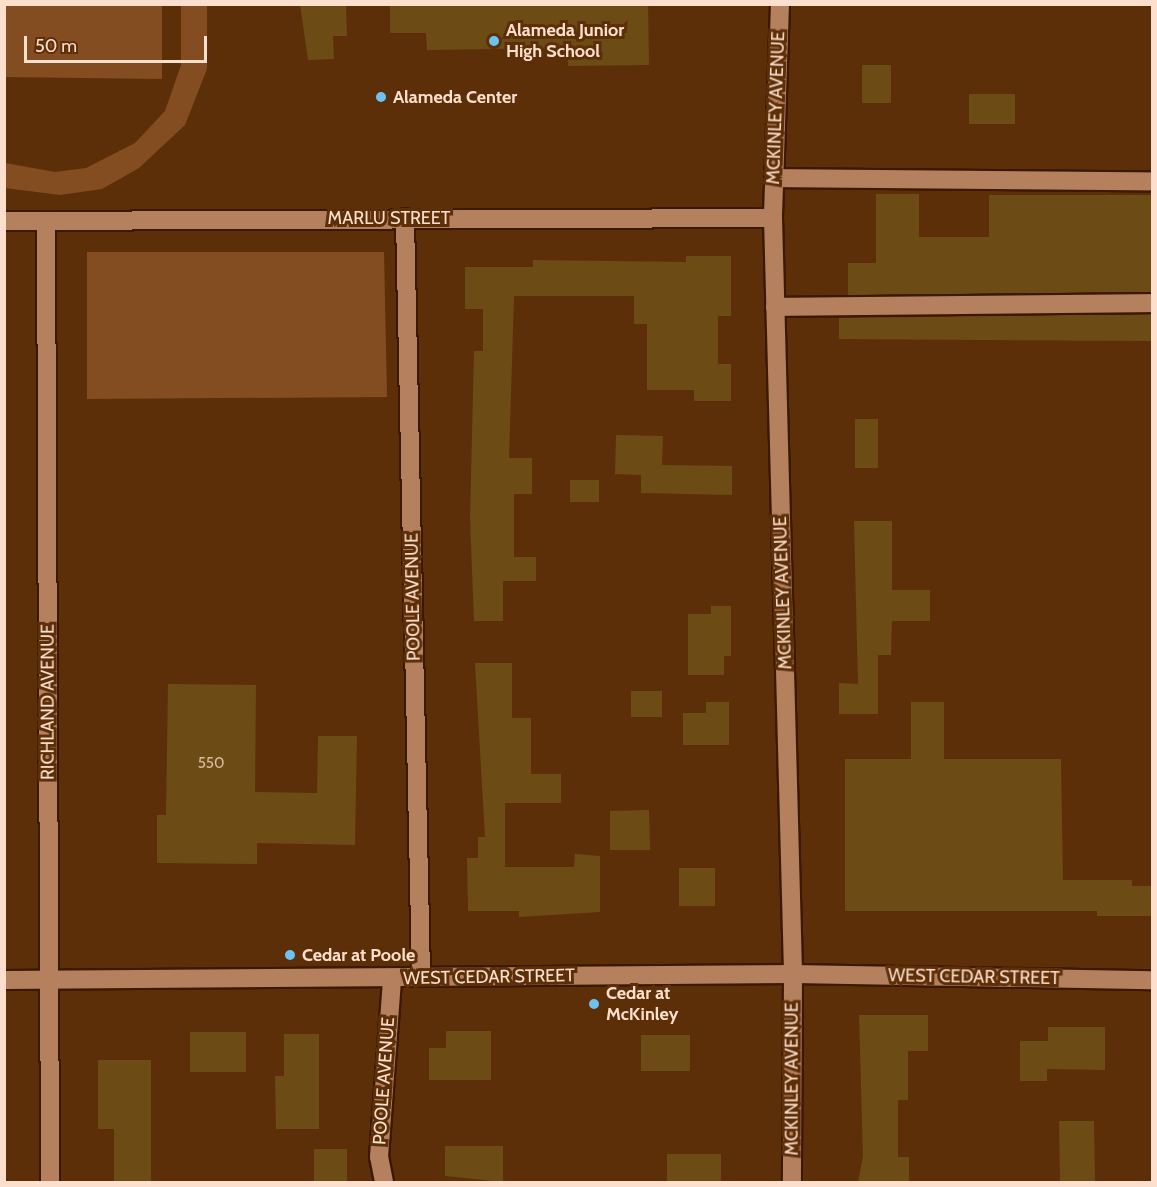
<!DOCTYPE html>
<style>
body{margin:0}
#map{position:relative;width:1157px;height:1187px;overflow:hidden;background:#5d2f09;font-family:Cabin,sans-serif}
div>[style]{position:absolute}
.green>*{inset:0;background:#844c21}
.building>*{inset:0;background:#6d4b15}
.roads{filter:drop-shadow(2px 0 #3b1900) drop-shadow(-2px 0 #3b1900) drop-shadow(0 2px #3b1900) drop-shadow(0 -2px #3b1900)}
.minor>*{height:18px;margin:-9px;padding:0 9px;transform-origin:9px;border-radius:9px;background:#b5805d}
.dots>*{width:16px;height:16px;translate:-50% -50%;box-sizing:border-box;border:3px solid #5d2f09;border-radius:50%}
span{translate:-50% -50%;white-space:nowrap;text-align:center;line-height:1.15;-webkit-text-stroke:6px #5d2f09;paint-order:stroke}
.number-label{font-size:15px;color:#d8ba9e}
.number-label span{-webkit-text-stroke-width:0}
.poi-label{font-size:18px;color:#fcdfcc;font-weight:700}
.left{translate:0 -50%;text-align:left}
.street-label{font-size:18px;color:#fcdfcc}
.frame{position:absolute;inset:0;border:6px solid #fcdfcc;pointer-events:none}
.scale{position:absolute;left:24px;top:36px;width:183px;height:27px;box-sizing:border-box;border:3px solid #fcdfcc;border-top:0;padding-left:8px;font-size:18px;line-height:21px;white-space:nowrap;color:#fcdfcc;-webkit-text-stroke:4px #5d2f09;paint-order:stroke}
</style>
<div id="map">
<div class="green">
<div style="clip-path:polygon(5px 4px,162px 5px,162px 79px,5px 77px)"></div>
<div style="clip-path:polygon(181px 5px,207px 5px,207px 69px,185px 125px,139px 168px,102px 189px,60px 195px,5px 188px,5px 163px,55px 172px,86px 168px,135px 143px,165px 111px,181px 65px)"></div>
<div style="clip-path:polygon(87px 252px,384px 252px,387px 397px,87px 399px)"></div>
</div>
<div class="building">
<div style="clip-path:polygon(300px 4px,346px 4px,347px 36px,333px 36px,334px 59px,308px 60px)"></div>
<div style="clip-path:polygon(390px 4px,648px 4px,649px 65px,568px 66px,568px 48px,427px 50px,426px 33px,390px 33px)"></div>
<div style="clip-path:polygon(862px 65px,891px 65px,891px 103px,862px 103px)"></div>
<div style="clip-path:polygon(969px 94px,1015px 94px,1015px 124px,969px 124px)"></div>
<div style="clip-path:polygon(876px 194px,919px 194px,919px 237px,989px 237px,989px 195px,1152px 195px,1152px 292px,848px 295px,848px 263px,876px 263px)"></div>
<div style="clip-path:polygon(686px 256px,731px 256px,731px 316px,718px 316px,718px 364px,731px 364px,731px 401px,694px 401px,694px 390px,647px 390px,647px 324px,634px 324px,634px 296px,514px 296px,509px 458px,532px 458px,532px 494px,514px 494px,514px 557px,536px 557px,536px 581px,503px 581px,503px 621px,474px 621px,470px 519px,474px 351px,483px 351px,483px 309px,465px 309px,465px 267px,533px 267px,533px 260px,686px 262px)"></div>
<div style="clip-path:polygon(1152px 314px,1152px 341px,839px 339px,839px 318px)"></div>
<div style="clip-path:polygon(855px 419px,878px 419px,878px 468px,855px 468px)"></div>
<div style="clip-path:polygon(616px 435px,663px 436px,662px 465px,732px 466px,732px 495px,641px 493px,641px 475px,615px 474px)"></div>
<div style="clip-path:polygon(570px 480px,599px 480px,599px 502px,570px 502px)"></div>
<div style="clip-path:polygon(854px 521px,892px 521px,892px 590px,930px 590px,930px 621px,892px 621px,891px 655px,878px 655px,878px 714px,839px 714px,839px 683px,858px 684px)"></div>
<div style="clip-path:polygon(711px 606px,731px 606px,731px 656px,724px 656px,724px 675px,688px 675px,688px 614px,711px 614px)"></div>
<div style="clip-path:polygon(475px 663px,512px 663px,512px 718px,531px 718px,531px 774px,561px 774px,561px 803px,505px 803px,505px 867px,574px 867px,575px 854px,600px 856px,600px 912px,519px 917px,519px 911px,468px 911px,467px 858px,478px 858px,478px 837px,485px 837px)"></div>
<div style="clip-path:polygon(168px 684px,256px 685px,255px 792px,317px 793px,318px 736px,357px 736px,355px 845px,257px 843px,257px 864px,157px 863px,157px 815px,166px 815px)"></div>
<div style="clip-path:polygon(631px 691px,662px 691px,662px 717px,631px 717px)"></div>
<div style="clip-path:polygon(706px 702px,729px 702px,729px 745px,683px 745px,683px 713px,706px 713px)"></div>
<div style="clip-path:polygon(911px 702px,944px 702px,944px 759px,1061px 759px,1063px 880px,1132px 880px,1132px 886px,1152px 886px,1152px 916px,1097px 916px,1097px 911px,845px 911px,845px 759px,911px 759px)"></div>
<div style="clip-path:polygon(649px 810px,650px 850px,610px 850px,610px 811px)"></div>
<div style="clip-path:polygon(679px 868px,715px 868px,715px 906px,679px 906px)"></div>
<div style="clip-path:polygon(859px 1015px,928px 1015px,928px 1051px,908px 1051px,908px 1100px,898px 1100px,898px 1157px,909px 1157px,909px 1182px,858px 1182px,863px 1156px)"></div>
<div style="clip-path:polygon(1048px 1027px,1105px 1027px,1105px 1070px,1047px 1069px,1047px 1081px,1020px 1081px,1020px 1041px,1048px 1041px)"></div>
<div style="clip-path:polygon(446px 1031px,491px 1031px,491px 1080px,429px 1080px,429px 1048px,446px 1048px)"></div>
<div style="clip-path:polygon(190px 1032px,246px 1032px,246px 1072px,190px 1072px)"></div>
<div style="clip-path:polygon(284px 1034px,319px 1034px,319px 1129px,276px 1129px,275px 1076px,284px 1076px)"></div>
<div style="clip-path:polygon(641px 1035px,690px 1035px,690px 1071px,641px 1071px)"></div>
<div style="clip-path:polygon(98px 1060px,151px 1060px,151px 1182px,114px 1182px,114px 1129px,98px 1129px)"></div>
<div style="clip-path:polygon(1059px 1121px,1094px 1121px,1095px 1182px,1060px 1182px)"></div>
<div style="clip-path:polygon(445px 1146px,503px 1146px,503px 1182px,445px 1176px)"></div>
<div style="clip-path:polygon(314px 1149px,347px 1149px,347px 1182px,314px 1182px)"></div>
<div style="clip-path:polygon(667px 1154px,721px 1154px,721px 1182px,667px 1182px)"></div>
</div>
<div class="roads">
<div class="minor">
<div style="left:780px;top:4px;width:214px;rotate:91.9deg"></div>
<div style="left:773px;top:218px;width:756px;rotate:88.48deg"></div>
<div style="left:793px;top:974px;width:208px;rotate:90.3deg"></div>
<div style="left:774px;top:178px;width:378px;rotate:0.5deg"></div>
<div style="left:405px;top:218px;width:759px;rotate:88.79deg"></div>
<div style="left:4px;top:221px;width:769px;rotate:-0.22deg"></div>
<div style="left:46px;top:222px;width:960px;rotate:89.76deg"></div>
<div style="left:775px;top:307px;width:377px;rotate:-0.6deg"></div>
<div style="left:4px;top:980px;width:789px;rotate:-0.44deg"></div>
<div style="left:793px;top:974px;width:359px;rotate:1deg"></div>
<div style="left:384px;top:1182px;width:25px;rotate:-101deg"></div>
<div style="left:379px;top:1157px;width:179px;rotate:-85.8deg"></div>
</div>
</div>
<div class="dots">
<div style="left:494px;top:41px;background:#6cc3f2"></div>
<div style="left:381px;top:97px;background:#6cc3f2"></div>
<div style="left:290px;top:955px;background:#6cc3f2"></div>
<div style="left:594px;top:1004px;background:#6cc3f2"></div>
</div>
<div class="number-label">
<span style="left:211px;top:764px">550</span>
</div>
<div class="poi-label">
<span class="left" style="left:506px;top:41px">Alameda Junior<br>High School</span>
<span class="left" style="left:393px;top:97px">Alameda Center</span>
<span class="left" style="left:302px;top:955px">Cedar at Poole</span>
<span class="left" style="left:606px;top:1004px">Cedar at<br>McKinley</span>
</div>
<div class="street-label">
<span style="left:776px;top:108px;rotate:-88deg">MCKINLEY AVENUE</span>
<span style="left:389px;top:218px">MARLU STREET</span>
<span style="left:783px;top:593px;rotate:-92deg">MCKINLEY AVENUE</span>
<span style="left:413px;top:597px;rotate:-91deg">POOLE AVENUE</span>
<span style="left:48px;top:702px;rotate:-90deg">RICHLAND AVENUE</span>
<span style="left:489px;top:977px;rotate:-1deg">WEST CEDAR STREET</span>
<span style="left:974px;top:977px;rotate:1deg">WEST CEDAR STREET</span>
<span style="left:792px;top:1079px;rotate:-90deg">MCKINLEY AVENUE</span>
<span style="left:384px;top:1081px;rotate:-86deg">POOLE AVENUE</span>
</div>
<div class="frame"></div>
<div class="scale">50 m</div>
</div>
